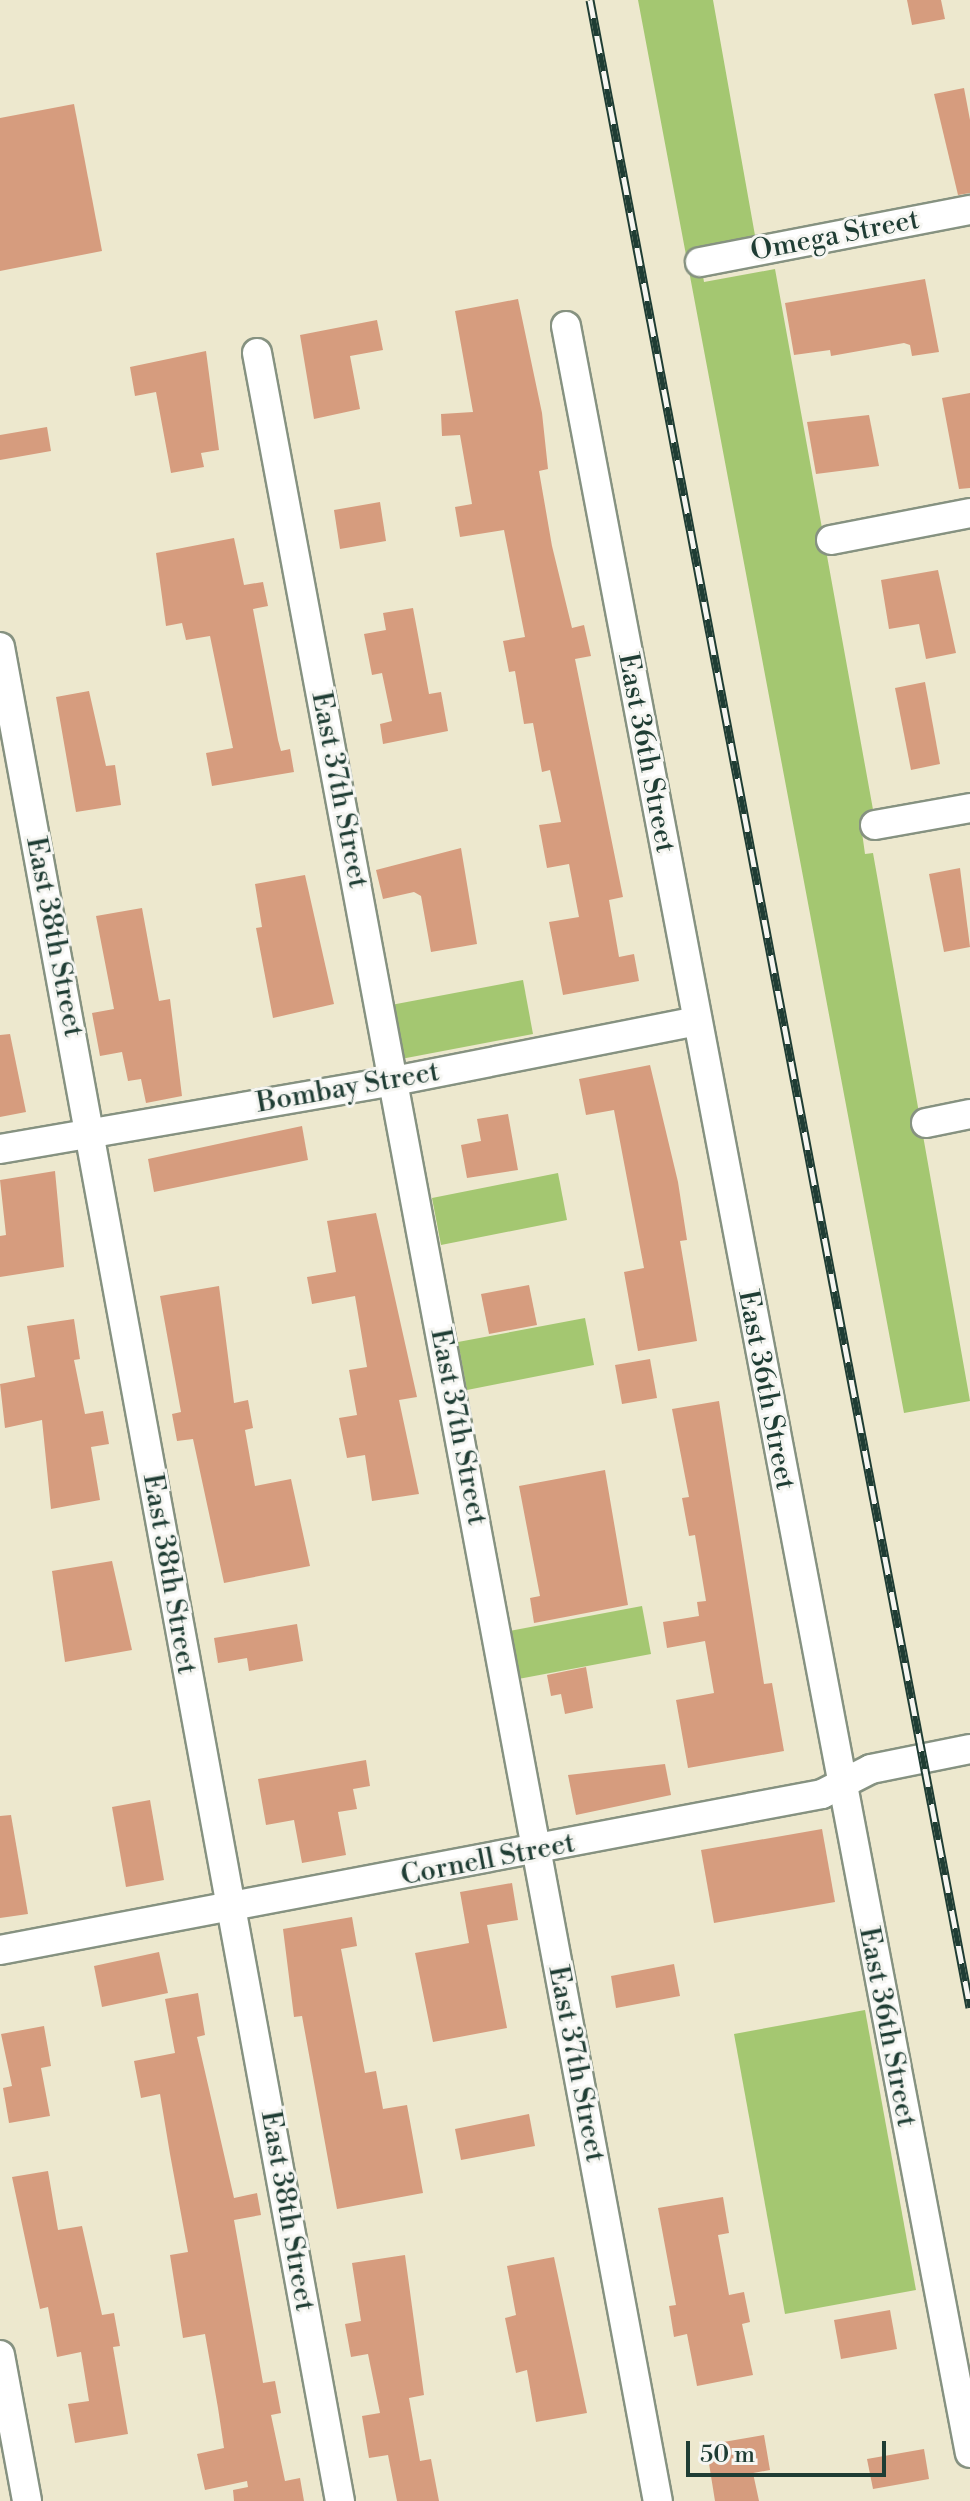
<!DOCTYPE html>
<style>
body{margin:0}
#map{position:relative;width:970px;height:2501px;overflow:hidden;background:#ede8ce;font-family:"Libre Bodoni",serif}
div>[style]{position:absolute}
.green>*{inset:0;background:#a4c771}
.building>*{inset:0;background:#d69c7e}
.roads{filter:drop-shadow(2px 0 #869281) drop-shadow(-2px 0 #869281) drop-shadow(0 2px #869281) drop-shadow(0 -2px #869281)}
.minor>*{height:28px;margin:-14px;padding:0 14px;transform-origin:14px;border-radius:14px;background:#fff}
.rail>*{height:9px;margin-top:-4.5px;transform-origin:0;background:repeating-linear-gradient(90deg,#f6f6f2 0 18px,#1f3d34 0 36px);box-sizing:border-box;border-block:2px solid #1f3d34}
span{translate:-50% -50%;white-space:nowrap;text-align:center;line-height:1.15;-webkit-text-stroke:6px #f6f6f2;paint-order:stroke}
.street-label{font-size:28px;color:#1f3d34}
.scale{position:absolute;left:686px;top:2441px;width:200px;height:36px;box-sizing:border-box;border:4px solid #1f3d34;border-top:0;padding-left:10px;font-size:24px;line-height:28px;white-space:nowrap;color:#1f3d34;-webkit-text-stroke:6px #f6f6f2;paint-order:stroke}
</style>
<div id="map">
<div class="green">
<div style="clip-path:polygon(638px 0,713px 0,756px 241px,699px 251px,704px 282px,775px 269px,874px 815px,860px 818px,865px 854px,873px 853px,970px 1401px,904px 1413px)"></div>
<div style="clip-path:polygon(523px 980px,533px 1034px,401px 1059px,391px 1005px)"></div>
<div style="clip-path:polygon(558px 1173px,567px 1220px,441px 1245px,432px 1198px)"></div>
<div style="clip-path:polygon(585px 1318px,594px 1365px,467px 1390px,458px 1342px)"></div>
<div style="clip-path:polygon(642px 1606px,651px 1654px,513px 1680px,504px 1632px)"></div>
<div style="clip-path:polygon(865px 2010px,916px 2290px,785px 2314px,734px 2034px)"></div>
</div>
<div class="building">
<div style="clip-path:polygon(907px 0,941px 0,945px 19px,912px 25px)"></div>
<div style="clip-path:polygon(964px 88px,970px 120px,970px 193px,958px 195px,934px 94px)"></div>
<div style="clip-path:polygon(74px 104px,102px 251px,0 271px,0 118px)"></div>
<div style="clip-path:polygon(925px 279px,939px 352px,912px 356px,910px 345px,904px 343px,831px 356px,830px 350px,794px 355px,785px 303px)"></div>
<div style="clip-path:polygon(518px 299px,542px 413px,548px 469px,539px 471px,552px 546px,572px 628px,584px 625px,591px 656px,575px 659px,623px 897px,609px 900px,619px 957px,634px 954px,639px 981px,563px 995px,549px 922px,579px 917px,569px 864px,547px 868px,539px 825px,561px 822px,550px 770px,542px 772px,533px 723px,524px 724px,515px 671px,509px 672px,503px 641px,525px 637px,504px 530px,460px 537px,455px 507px,472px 504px,460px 435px,442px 436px,441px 414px,473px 412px,455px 311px)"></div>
<div style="clip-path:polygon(377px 320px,383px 350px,350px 356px,360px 409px,314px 419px,300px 335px)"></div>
<div style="clip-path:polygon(206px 351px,219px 450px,201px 453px,204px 467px,171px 473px,156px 392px,135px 396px,130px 367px)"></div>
<div style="clip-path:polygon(970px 393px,970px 488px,959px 489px,942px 398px)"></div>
<div style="clip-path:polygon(869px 415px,879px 466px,816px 474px,807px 422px)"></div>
<div style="clip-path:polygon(47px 427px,51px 451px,0 460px,0 435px)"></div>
<div style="clip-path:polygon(380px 502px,386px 541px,340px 549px,334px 510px)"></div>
<div style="clip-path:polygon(234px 538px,244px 585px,263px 582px,268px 606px,253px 609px,278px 740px,281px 751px,290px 749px,294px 772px,212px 786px,206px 753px,233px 748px,210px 636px,186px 640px,182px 623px,166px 626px,156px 553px)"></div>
<div style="clip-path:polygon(938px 570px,956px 653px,926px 659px,919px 624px,889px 629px,881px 580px)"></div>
<div style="clip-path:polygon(413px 608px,429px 694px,441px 692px,448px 731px,383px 744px,380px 724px,392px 721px,382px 673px,372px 675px,364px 634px,386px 630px,383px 613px)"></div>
<div style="clip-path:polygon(925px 682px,940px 764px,911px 770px,895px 688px)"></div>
<div style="clip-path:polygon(89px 691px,106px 766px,115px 765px,121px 805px,76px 812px,56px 697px)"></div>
<div style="clip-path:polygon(461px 848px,477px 944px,431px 952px,421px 896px,414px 892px,383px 899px,376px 870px)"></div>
<div style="clip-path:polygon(960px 868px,970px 947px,944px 952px,929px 874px)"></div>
<div style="clip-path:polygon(305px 875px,334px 1004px,273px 1018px,256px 928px,262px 927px,255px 884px)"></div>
<div style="clip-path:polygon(142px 908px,159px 1001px,170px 999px,182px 1096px,146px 1103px,141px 1079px,128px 1081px,122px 1052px,100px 1056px,92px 1013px,114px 1009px,96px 916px)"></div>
<div style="clip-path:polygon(10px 1034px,26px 1112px,0 1117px,0 1035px)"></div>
<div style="clip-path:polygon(650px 1065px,678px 1182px,687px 1240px,680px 1241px,697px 1341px,638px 1351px,624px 1272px,644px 1268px,614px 1110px,586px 1115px,579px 1079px)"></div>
<div style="clip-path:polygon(508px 1114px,518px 1170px,467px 1178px,461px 1145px,481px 1141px,477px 1119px)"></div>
<div style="clip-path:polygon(302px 1126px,308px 1160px,154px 1192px,148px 1159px)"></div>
<div style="clip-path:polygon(55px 1171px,64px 1267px,0 1277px,0 1236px,6px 1235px,0 1180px)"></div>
<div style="clip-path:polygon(376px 1213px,417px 1397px,399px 1400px,419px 1494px,372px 1501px,365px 1455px,347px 1458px,339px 1418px,357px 1415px,349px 1370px,367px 1367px,355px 1296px,312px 1304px,307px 1277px,336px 1272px,327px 1221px)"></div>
<div style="clip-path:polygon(529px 1285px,537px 1325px,489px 1334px,481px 1294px)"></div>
<div style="clip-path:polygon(219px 1286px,234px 1403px,248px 1400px,253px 1428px,245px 1430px,255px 1486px,291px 1479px,310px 1566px,224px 1583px,193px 1439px,177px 1441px,172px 1414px,181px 1412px,160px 1296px)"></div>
<div style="clip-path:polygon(74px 1319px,80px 1359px,74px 1360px,85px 1414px,103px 1411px,109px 1444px,91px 1447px,100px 1500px,51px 1509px,42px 1420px,5px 1428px,0 1384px,35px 1377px,27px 1326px)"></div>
<div style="clip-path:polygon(650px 1359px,657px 1398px,622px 1404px,615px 1365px)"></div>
<div style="clip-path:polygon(719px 1401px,764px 1684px,772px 1683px,784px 1751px,688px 1768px,676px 1700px,714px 1693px,705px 1641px,667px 1648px,663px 1622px,699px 1616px,697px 1602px,706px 1601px,695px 1535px,689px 1536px,682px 1498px,689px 1497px,672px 1409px)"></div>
<div style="clip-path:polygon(605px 1470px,628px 1605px,534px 1623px,530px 1598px,540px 1596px,519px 1486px)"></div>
<div style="clip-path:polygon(112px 1561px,132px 1650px,65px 1662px,52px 1571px)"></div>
<div style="clip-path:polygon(297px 1624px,303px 1661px,249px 1671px,247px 1658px,218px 1663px,214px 1638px)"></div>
<div style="clip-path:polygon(586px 1667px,593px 1708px,565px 1714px,561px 1694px,551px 1696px,547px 1675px)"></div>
<div style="clip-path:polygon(366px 1760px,370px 1786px,353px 1789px,357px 1809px,338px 1812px,346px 1855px,302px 1863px,294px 1820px,266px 1825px,258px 1779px)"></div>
<div style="clip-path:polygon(665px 1764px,671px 1795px,576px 1815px,568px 1775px)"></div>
<div style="clip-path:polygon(150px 1800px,164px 1880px,126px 1887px,112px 1807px)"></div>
<div style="clip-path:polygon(11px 1815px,28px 1914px,0 1918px,0 1816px)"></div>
<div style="clip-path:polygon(822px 1829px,835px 1902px,714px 1923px,701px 1850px)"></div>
<div style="clip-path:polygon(512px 1883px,518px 1920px,487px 1925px,507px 2028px,433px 2042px,415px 1953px,469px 1943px,460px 1892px)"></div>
<div style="clip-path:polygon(352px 1917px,357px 1946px,341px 1949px,365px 2073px,376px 2071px,383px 2109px,407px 2105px,423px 2193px,337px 2209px,302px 2016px,294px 2017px,283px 1929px)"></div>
<div style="clip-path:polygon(159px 1952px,168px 1993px,102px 2007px,94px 1966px)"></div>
<div style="clip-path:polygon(674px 1964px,680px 1996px,616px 2008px,611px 1976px)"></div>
<div style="clip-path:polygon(198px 1993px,205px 2035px,197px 2037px,234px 2198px,257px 2193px,261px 2215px,234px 2220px,263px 2383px,275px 2381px,281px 2413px,271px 2415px,285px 2481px,300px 2478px,304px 2501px,234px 2501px,233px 2490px,248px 2487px,247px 2481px,205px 2490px,197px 2454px,224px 2448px,218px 2408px,205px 2334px,183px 2338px,170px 2255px,188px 2252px,170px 2154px,160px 2094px,141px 2098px,134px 2061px,175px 2053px,165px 1999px)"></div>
<div style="clip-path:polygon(44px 2026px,51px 2066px,41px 2068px,50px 2116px,9px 2123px,3px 2088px,12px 2086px,1px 2034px)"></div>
<div style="clip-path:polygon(529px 2114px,535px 2146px,461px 2160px,455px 2129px)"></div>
<div style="clip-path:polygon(48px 2171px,58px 2230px,82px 2226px,102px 2315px,114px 2313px,120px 2346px,113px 2347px,128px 2434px,75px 2443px,68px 2404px,89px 2401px,81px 2352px,57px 2357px,48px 2307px,40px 2309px,12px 2177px)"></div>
<div style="clip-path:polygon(723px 2197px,729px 2233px,718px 2235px,729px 2295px,744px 2292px,750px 2322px,742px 2324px,753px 2375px,697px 2386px,687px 2334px,674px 2337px,669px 2306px,676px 2305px,658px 2208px)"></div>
<div style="clip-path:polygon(405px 2255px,424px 2395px,409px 2398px,420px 2461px,431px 2459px,439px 2501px,397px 2501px,388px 2455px,369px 2458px,362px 2416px,380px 2413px,368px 2354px,351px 2357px,345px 2324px,361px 2321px,352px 2263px)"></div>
<div style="clip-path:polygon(554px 2257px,587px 2413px,536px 2422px,527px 2370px,516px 2373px,505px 2318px,516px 2315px,507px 2266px)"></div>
<div style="clip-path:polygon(890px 2310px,897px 2349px,841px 2359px,834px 2320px)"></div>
<div style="clip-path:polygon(764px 2435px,770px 2470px,753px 2473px,759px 2501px,715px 2501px,706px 2445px)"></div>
<div style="clip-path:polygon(924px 2449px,929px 2479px,873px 2489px,867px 2459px)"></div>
</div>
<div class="roads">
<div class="minor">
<div style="left:700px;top:262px;width:275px;rotate:-10.9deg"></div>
<div style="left:566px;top:326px;width:2165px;rotate:79.25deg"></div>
<div style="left:257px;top:353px;width:2185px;rotate:79.43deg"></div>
<div style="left:831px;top:540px;width:142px;rotate:-11deg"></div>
<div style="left:0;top:647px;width:1885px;rotate:79.61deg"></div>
<div style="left:875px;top:825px;width:97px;rotate:-10.1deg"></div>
<div style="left:926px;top:1123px;width:45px;rotate:-11.6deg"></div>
<div style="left:0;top:1149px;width:400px;rotate:-9.8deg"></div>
<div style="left:394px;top:1081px;width:308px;rotate:-11.2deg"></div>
<div style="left:0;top:1950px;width:837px;rotate:-10.75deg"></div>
<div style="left:822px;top:1794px;width:55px;rotate:-27deg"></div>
<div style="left:871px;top:1769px;width:101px;rotate:-11.4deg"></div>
<div style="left:0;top:2355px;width:148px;rotate:79.5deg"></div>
</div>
</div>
<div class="rail">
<div style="left:590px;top:0;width:2043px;rotate:79.28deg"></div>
</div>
<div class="street-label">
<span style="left:835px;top:236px;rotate:-11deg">Omega Street</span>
<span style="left:646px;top:753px;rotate:79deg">East 36th Street</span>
<span style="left:339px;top:790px;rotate:79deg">East 37th Street</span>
<span style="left:54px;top:937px;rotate:79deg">East 38th Street</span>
<span style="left:348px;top:1088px;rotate:-10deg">Bombay Street</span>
<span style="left:766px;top:1390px;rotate:79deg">East 36th Street</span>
<span style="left:458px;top:1427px;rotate:79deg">East 37th Street</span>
<span style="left:169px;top:1574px;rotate:80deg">East 38th Street</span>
<span style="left:488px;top:1860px;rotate:-11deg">Cornell Street</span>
<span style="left:887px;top:2027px;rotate:79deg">East 36th Street</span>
<span style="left:576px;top:2064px;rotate:79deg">East 37th Street</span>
<span style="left:287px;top:2211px;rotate:80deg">East 38th Street</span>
</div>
<div class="scale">50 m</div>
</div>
